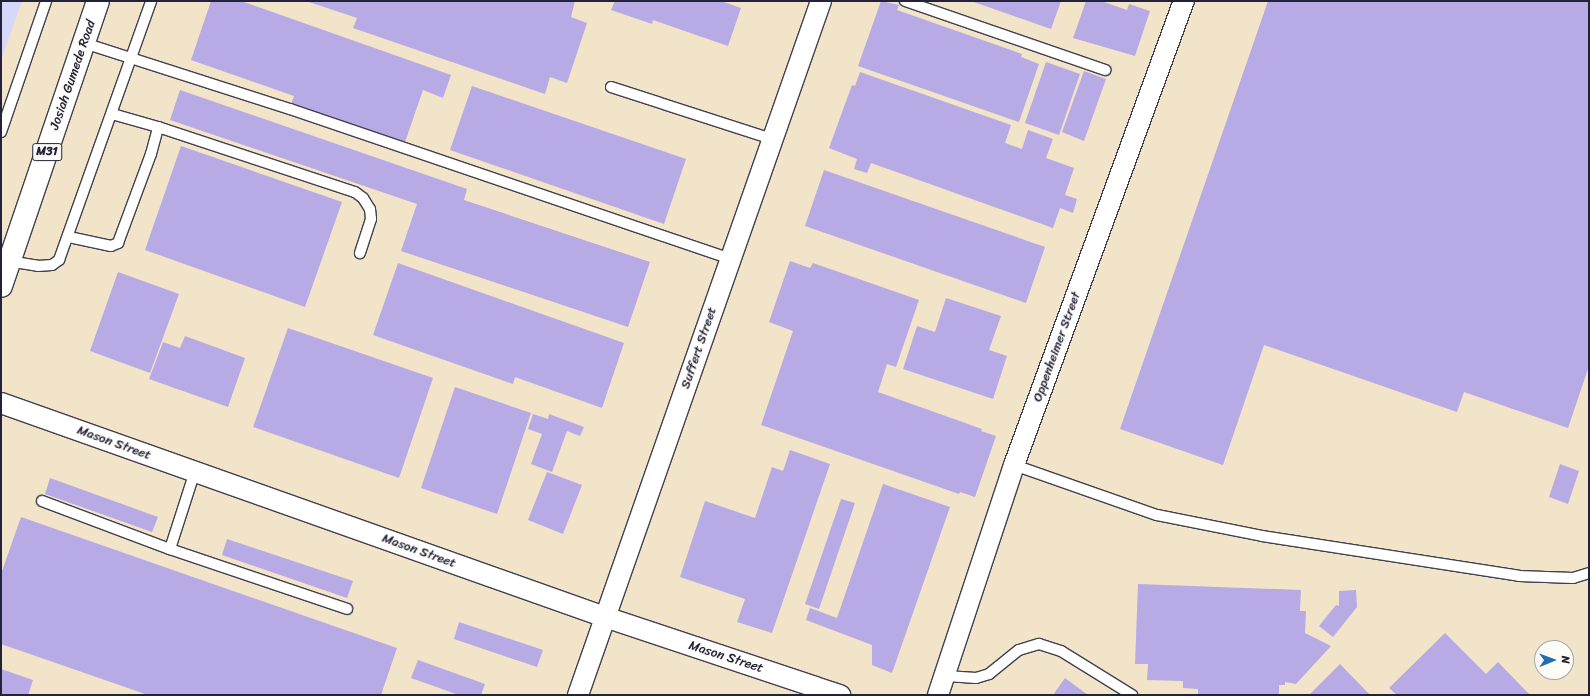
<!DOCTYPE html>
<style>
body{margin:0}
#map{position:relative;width:1590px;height:696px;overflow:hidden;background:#f2e4c8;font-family:Sriracha,sans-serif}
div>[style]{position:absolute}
.built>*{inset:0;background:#d5d8f9}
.building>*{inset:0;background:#b7aae5}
.roads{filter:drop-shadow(1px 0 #413f50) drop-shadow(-1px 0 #413f50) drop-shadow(0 1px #413f50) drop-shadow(0 -1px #413f50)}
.lane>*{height:10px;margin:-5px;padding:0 5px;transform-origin:5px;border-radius:5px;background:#fff}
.street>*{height:20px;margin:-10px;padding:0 10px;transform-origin:10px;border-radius:10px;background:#fff}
.primary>*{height:22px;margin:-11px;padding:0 11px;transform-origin:11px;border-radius:11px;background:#fff}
span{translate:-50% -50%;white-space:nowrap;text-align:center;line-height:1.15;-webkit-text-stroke:3px #fdfcf7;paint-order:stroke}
.shield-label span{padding:1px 3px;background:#fdfcf7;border:1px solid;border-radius:3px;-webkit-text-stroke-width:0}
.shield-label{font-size:12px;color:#22223b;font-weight:700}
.street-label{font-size:13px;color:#22223b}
.frame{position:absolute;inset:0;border:2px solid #22223b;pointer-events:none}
.north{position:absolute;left:1534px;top:640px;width:40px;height:40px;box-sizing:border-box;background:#fdfcf7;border:1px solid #a5a5ac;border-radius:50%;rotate:89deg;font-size:11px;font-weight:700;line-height:16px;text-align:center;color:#22223b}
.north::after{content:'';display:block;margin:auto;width:14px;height:18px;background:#1f6fb2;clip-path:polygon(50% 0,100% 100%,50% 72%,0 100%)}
</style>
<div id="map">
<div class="built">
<div style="clip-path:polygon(1px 1px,22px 1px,1px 60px)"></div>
</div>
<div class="building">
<div style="clip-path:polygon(211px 1px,241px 1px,451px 75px,443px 98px,423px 90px,404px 145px,288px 113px,294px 96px,191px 60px)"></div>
<div style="clip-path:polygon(306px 1px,575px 1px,571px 17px,587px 23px,567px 83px,550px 77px,545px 94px,353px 28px,357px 18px)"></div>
<div style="clip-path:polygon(615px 1px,721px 1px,741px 8px,728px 46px,653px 20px,652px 24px,611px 10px)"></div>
<div style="clip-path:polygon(881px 1px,899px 5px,897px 10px,1022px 54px,1021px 57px,1039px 64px,1019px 122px,858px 66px)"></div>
<div style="clip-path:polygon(971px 1px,1061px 1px,1051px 29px)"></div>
<div style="clip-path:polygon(1086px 1px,1101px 1px,1127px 10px,1129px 4px,1150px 11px,1135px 56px,1073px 38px)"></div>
<div style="clip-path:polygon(1268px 1px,1589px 1px,1589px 366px,1568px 428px,1464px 392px,1457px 412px,1264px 345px,1223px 465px,1120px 429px)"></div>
<div style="clip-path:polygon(1046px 62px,1080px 74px,1059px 135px,1025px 123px)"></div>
<div style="clip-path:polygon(1084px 71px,1106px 79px,1084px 141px,1062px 132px)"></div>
<div style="clip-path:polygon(860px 72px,1011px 125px,1005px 143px,1022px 149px,1028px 130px,1053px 139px,1046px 158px,1074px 168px,1065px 195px,1077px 199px,1073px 213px,1060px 208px,1053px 228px,871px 163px,867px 173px,854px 169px,857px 159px,829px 148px,852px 85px,855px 86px)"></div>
<div style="clip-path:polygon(472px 86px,686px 159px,664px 224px,450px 150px)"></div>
<div style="clip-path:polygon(180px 90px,467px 189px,464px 200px,650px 262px,628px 327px,401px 251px,417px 204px,170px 120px)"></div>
<div style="clip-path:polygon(181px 146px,342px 202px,305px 307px,145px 250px)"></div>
<div style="clip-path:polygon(824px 170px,1045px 247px,1026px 303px,805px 226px)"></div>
<div style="clip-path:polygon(790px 261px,810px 268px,813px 263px,919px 300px,896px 367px,887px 364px,878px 392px,982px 429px,981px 431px,996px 436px,975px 497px,960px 492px,959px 494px,761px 425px,793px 331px,769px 322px)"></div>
<div style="clip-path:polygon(398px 263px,624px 343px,602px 408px,515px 377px,513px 384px,373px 335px)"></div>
<div style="clip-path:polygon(118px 272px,179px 294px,150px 373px,90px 351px)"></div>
<div style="clip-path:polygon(946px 298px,1001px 316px,989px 350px,1007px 356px,993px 399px,903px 369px,917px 326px,935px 332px)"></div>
<div style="clip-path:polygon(288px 328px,433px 378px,399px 478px,253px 427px)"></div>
<div style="clip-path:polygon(185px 336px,245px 358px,228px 407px,149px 379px,163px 342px,180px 348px)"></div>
<div style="clip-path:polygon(455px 387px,531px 413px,497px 514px,421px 488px)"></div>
<div style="clip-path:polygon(533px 414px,548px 419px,549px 414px,584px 427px,580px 436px,567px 431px,552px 472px,531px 464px,542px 434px,528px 429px)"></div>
<div style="clip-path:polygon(790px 450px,830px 464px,772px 633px,737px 622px,745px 599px,680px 577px,705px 501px,755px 518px,772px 467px,783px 471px)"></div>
<div style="clip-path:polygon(1560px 464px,1579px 471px,1568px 504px,1549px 497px)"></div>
<div style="clip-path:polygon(547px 472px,582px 485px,563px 534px,528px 520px)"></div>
<div style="clip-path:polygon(50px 478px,158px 517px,152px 532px,45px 494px)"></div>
<div style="clip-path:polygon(883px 484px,950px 507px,892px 673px,872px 665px,872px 645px,806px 620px,810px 608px,837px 618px)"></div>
<div style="clip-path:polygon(841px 499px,855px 503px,819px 609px,805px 604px)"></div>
<div style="clip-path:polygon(21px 517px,397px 648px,381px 695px,148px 695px,1px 644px,1px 574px)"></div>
<div style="clip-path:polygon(227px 539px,353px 581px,347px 598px,222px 555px)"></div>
<div style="clip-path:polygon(1138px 584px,1301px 590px,1300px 611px,1306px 611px,1305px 633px,1331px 646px,1296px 684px,1285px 682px,1285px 685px,1279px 685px,1279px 695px,1198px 695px,1198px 689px,1183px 688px,1183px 681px,1147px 680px,1148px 664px,1135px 664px)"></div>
<div style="clip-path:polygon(1356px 590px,1357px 607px,1333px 637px,1319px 626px,1336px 605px,1339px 606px,1339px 591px)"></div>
<div style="clip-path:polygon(459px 622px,543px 650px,537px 667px,454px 639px)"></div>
<div style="clip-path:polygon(1445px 633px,1486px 674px,1498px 662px,1530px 695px,1397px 695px,1389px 688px)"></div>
<div style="clip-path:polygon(418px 660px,485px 684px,481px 695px,459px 695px,411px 678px)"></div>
<div style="clip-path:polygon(1340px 664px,1370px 695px,1309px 695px)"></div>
<div style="clip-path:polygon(1px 669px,33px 680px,28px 695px,1px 695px)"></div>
<div style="clip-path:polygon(1065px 678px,1088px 695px,1053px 695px)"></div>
</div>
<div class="roads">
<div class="lane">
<div style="left:905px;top:1px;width:212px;rotate:19deg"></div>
<div style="left:84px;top:43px;width:216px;rotate:17.8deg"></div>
<div style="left:290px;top:109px;width:465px;rotate:18.8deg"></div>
<div style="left:611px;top:87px;width:169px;rotate:17.9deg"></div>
<div style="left:158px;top:127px;width:207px;rotate:18.3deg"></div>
<div style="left:355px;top:192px;width:10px;rotate:37deg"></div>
<div style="left:363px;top:198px;width:13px;rotate:58deg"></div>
<div style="left:370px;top:209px;width:10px;rotate:84deg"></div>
<div style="left:371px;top:219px;width:36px;rotate:108deg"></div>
<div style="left:1px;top:132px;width:139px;rotate:-71deg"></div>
<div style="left:69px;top:237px;width:43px;rotate:12.1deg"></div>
<div style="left:111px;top:246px;width:8px;rotate:-23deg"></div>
<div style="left:118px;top:243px;width:95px;rotate:-69.7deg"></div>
<div style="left:151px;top:154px;width:28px;rotate:-75deg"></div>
<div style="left:158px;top:127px;width:48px;rotate:-164.2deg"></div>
<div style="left:8px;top:261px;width:30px;rotate:9deg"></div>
<div style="left:38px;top:266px;width:14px;rotate:-4deg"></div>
<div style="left:52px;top:265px;width:9px;rotate:-36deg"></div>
<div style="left:59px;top:260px;width:275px;rotate:-70.4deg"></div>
<div style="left:1014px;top:465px;width:151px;rotate:19.3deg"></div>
<div style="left:1157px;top:515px;width:107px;rotate:11.3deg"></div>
<div style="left:1262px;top:536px;width:260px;rotate:8.8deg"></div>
<div style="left:1519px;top:576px;width:54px;rotate:2.1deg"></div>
<div style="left:1573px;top:578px;width:17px;rotate:-17deg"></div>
<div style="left:42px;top:501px;width:137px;rotate:20.6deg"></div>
<div style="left:170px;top:549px;width:187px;rotate:18.7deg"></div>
<div style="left:170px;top:549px;width:82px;rotate:-72.2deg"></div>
<div style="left:946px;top:676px;width:30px;rotate:4deg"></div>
<div style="left:976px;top:678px;width:14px;rotate:-17deg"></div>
<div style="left:989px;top:674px;width:38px;rotate:-39deg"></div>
<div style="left:1019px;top:650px;width:21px;rotate:-17deg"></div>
<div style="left:1039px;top:644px;width:23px;rotate:18deg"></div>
<div style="left:1061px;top:651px;width:84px;rotate:31.8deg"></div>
</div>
<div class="street">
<div style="left:1px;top:403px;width:641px;rotate:19.51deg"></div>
<div style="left:605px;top:617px;width:248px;rotate:18.4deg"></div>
<div style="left:578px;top:695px;width:735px;rotate:-70.7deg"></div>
<div style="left:938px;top:695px;width:242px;rotate:-71.7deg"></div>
<div style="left:1014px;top:465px;width:494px;rotate:-69.9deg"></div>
</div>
<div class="primary">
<div style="left:1px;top:286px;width:301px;rotate:-71.2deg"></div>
</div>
</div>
<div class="shield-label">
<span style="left:47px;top:152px">M31</span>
</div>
<div class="street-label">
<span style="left:73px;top:75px;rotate:-71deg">Josiah Gumede Road</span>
<span style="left:1057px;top:347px;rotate:-70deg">Oppenheimer Street</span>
<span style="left:699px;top:348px;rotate:-71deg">Suffert Street</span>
<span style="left:114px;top:443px;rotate:20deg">Mason Street</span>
<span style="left:419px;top:551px;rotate:20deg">Mason Street</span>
<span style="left:726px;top:657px;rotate:18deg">Mason Street</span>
</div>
<div class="frame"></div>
<div class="north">N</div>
</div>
